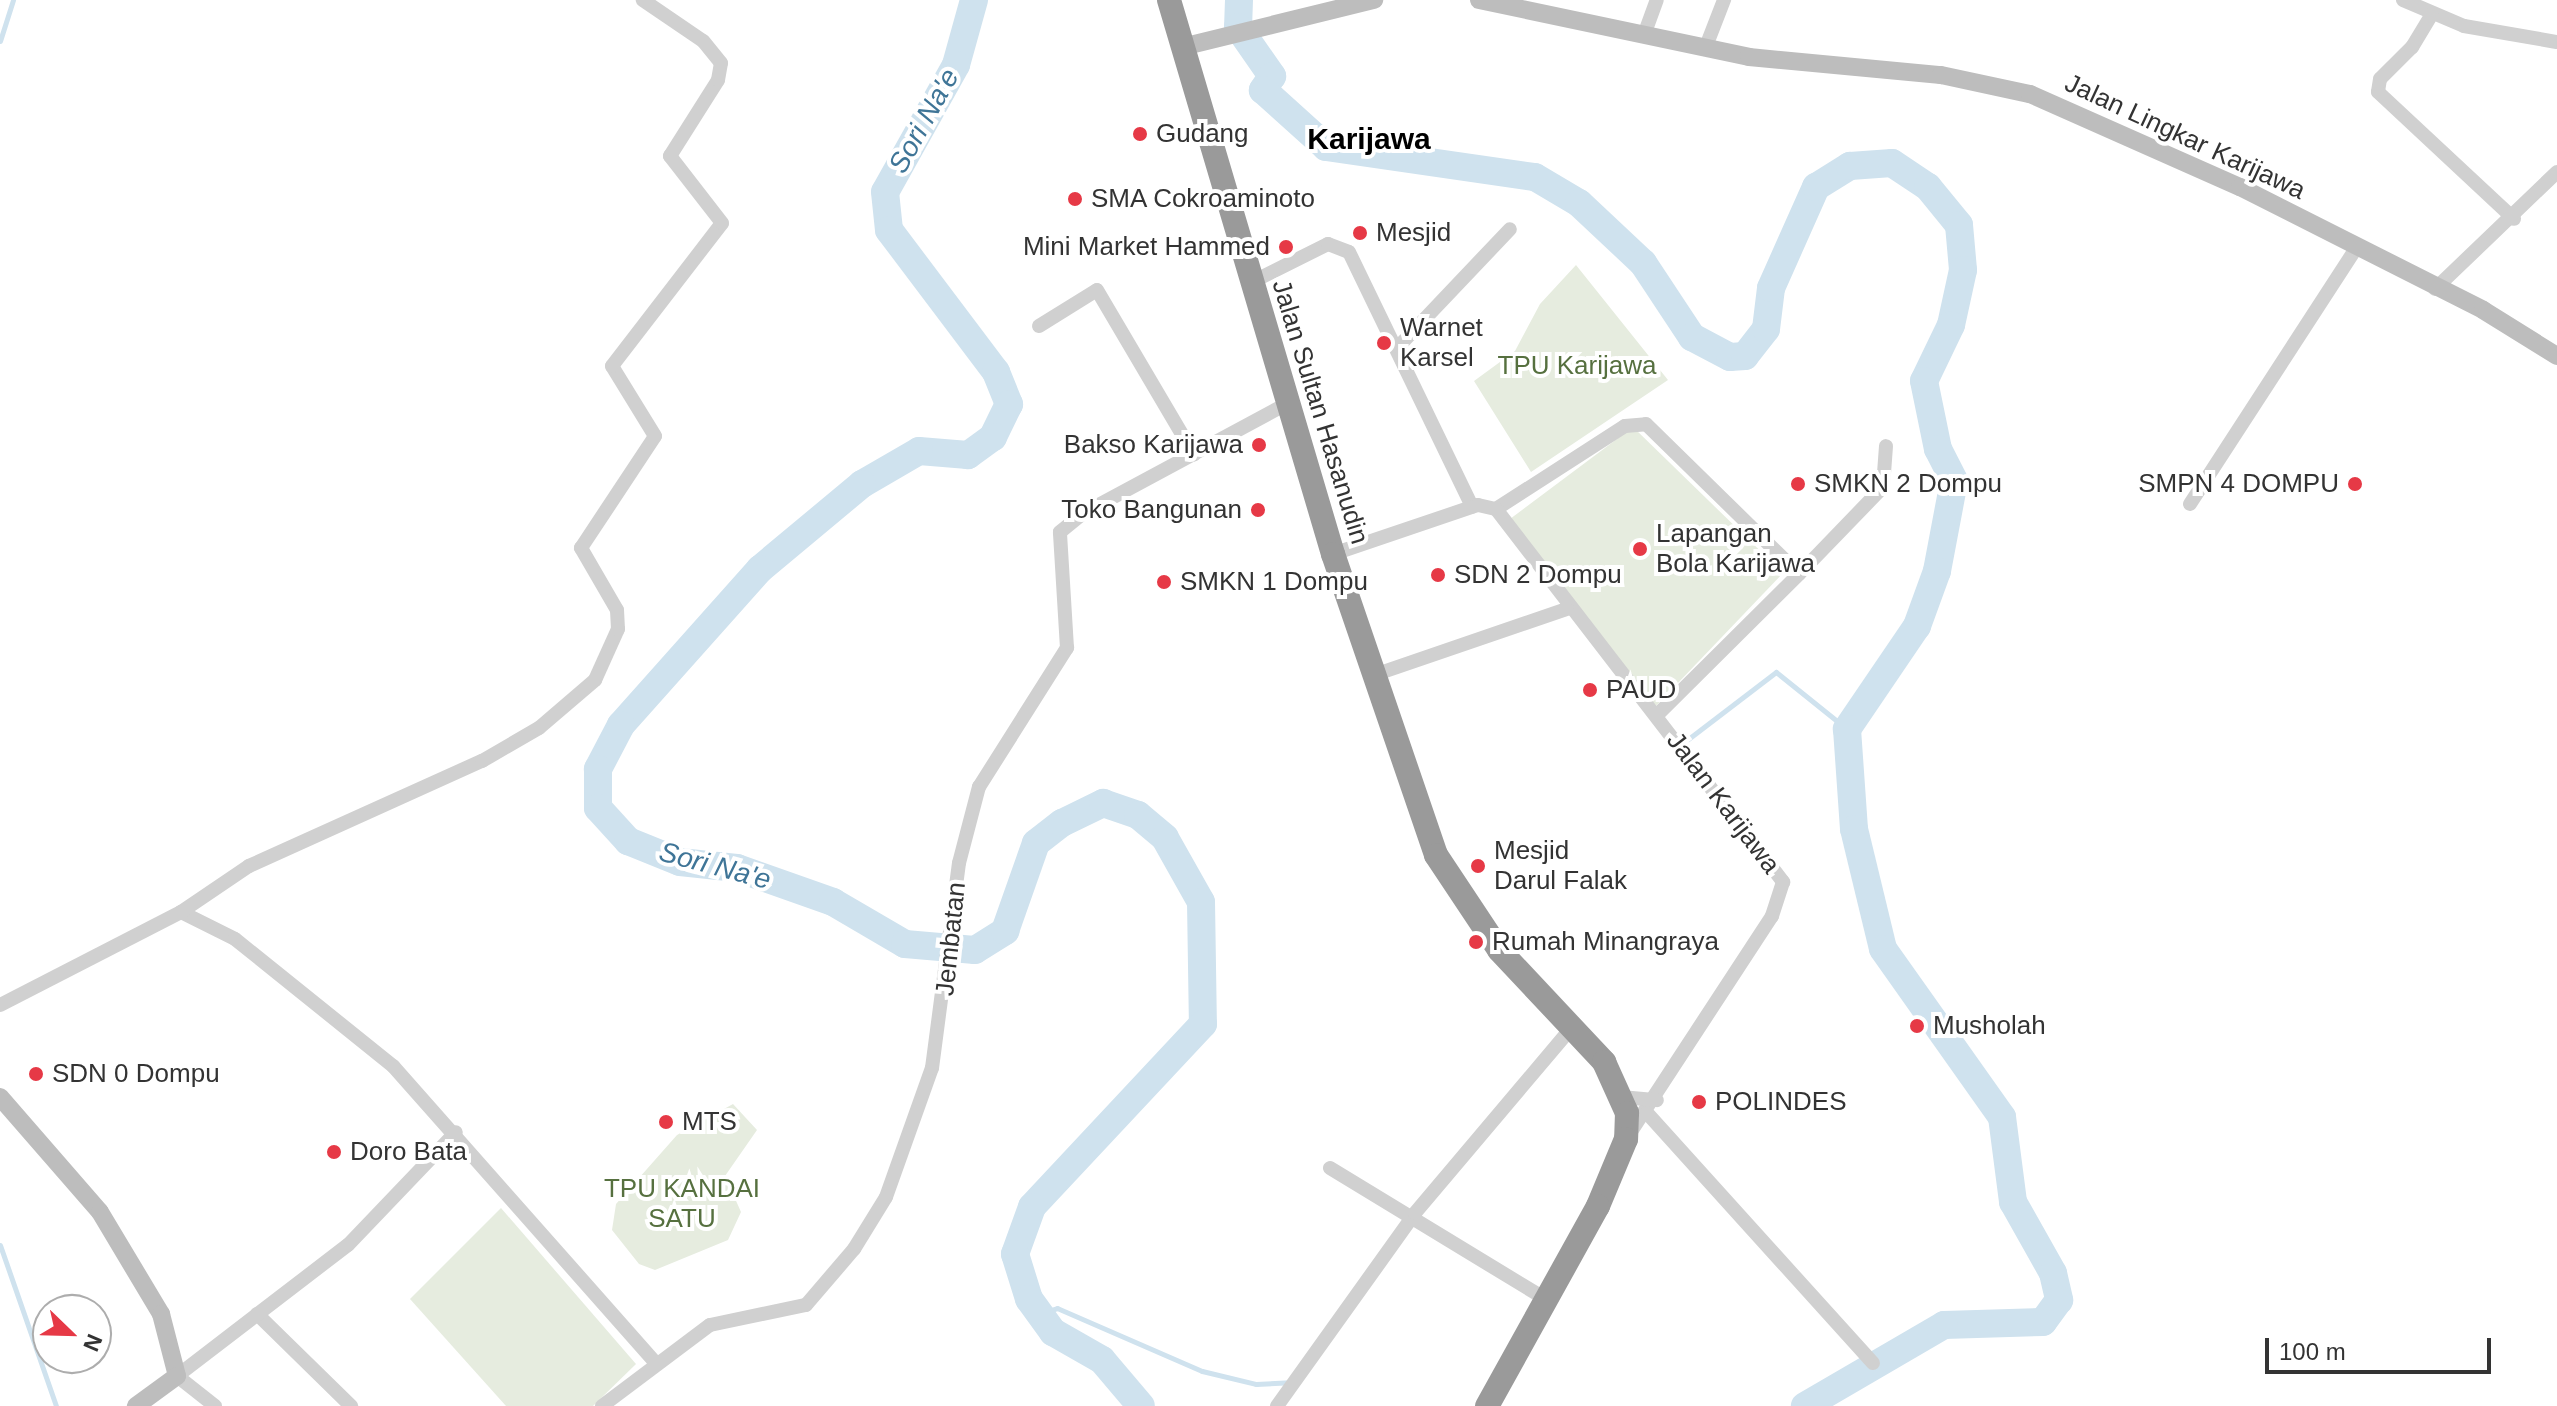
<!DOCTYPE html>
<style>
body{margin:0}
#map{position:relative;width:2557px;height:1406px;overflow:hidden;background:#fff;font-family:Helvetica,sans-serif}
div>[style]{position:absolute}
.green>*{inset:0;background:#e6ecdf}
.stream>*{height:5px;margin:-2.5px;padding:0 2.5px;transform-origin:2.5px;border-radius:2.5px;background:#cfe2ee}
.river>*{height:28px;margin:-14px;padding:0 14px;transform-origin:14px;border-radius:14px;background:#cfe2ee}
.street>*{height:14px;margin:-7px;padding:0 7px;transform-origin:7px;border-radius:7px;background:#d0d0d0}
.secondary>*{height:18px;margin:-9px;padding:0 9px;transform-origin:9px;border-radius:9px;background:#bdbdbd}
.highway>*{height:24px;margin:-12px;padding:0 12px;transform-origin:12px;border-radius:12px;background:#9a9a9a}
.dots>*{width:22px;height:22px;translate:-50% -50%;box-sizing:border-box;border:4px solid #fff;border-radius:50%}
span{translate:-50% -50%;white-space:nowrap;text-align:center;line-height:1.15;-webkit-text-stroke:8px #fff;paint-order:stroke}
.poi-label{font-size:26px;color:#333}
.left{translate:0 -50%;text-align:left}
.right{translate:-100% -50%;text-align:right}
.street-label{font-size:26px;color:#333}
.park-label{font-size:26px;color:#56703f}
.water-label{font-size:28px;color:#3f7597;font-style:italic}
.quarter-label{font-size:30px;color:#000;font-weight:700}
.north{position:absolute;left:32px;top:1294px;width:80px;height:80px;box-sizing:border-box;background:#fff;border:2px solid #adadad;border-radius:50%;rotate:113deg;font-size:22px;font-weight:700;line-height:32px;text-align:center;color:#333}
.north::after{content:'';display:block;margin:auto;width:28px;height:36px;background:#e63946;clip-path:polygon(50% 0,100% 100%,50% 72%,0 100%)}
.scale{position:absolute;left:2265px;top:1338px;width:226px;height:36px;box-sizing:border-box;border:4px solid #333;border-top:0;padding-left:10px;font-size:24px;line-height:28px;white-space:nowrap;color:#333;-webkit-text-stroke:6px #fff;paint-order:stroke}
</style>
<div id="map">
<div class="green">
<div style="clip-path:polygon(1576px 265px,1668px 380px,1531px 472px,1474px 381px,1515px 351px,1540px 304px)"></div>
<div style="clip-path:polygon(1633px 427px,1783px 573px,1655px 707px,1502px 525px)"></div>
<div style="clip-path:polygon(733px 1104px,757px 1130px,725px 1176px,741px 1212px,728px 1240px,655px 1270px,639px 1264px,612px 1230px,616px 1204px,677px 1135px)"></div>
<div style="clip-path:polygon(501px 1208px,636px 1364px,593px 1406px,506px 1406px,410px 1299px)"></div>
</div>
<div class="stream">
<div style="left:0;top:41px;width:43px;rotate:-72.4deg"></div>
<div style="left:1683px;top:743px;width:117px;rotate:-37.4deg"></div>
<div style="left:1776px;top:672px;width:91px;rotate:38.8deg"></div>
<div style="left:0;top:1245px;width:170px;rotate:70.8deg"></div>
<div style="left:1039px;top:1314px;width:19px;rotate:-18deg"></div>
<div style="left:1057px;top:1308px;width:158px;rotate:23.5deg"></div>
<div style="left:1202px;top:1371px;width:56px;rotate:13.5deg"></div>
<div style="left:1256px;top:1384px;width:34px;rotate:-3deg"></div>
</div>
<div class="river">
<div style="left:974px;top:0;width:67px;rotate:105.5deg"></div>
<div style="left:956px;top:65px;width:145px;rotate:119.2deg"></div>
<div style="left:885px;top:192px;width:38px;rotate:84deg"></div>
<div style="left:889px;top:230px;width:178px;rotate:53deg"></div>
<div style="left:996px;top:372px;width:35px;rotate:68deg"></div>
<div style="left:1009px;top:404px;width:37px;rotate:116deg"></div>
<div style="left:993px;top:437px;width:31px;rotate:144deg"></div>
<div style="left:968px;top:455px;width:49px;rotate:-175.3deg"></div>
<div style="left:919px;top:451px;width:66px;rotate:149.9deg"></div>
<div style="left:862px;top:484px;width:133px;rotate:140.2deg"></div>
<div style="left:760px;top:569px;width:209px;rotate:131.7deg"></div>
<div style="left:621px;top:725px;width:50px;rotate:117.6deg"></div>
<div style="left:598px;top:769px;width:39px;rotate:90deg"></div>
<div style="left:598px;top:808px;width:45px;rotate:47.7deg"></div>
<div style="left:628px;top:841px;width:56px;rotate:22deg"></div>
<div style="left:680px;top:862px;width:57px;rotate:6deg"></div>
<div style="left:737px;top:868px;width:102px;rotate:19.5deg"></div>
<div style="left:833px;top:902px;width:83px;rotate:30.3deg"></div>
<div style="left:905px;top:944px;width:70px;rotate:4.9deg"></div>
<div style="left:975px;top:950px;width:36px;rotate:-32deg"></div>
<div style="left:1005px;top:931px;width:93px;rotate:-70.6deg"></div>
<div style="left:1036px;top:843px;width:33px;rotate:-38deg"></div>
<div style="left:1062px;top:823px;width:46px;rotate:-26deg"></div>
<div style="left:1103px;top:803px;width:37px;rotate:19deg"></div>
<div style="left:1138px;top:815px;width:35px;rotate:40deg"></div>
<div style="left:1165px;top:838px;width:73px;rotate:60.6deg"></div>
<div style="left:1201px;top:902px;width:122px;rotate:89.1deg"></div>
<div style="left:1203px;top:1024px;width:250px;rotate:133.1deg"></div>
<div style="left:1032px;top:1207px;width:50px;rotate:109.9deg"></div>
<div style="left:1015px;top:1254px;width:47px;rotate:72.7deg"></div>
<div style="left:1029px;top:1299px;width:41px;rotate:54deg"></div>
<div style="left:1053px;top:1332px;width:56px;rotate:29.7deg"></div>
<div style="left:1102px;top:1360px;width:60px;rotate:49.7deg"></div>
<div style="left:1239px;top:0;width:27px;rotate:92deg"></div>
<div style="left:1238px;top:27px;width:60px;rotate:55.2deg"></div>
<div style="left:1272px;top:76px;width:17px;rotate:123deg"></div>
<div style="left:1263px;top:90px;width:85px;rotate:42.1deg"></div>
<div style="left:1326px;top:147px;width:211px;rotate:8.2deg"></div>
<div style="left:1535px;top:177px;width:51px;rotate:30.6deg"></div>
<div style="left:1579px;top:203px;width:88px;rotate:43.2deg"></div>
<div style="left:1643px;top:263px;width:89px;rotate:56.5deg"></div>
<div style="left:1692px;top:337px;width:43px;rotate:27.8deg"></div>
<div style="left:1730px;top:357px;width:15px;rotate:-4deg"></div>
<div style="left:1745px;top:356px;width:34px;rotate:-52deg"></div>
<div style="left:1766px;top:329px;width:41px;rotate:-83deg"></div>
<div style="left:1771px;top:288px;width:111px;rotate:-66deg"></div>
<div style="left:1816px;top:187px;width:40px;rotate:-32deg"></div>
<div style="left:1850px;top:166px;width:42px;rotate:-4.1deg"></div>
<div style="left:1892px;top:163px;width:43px;rotate:33.7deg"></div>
<div style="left:1928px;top:187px;width:49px;rotate:50.8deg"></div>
<div style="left:1959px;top:225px;width:45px;rotate:84.9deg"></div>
<div style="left:1963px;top:270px;width:56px;rotate:102.3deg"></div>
<div style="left:1951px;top:325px;width:62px;rotate:115.7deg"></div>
<div style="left:1924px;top:381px;width:69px;rotate:78.4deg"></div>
<div style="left:1938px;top:449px;width:36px;rotate:63deg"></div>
<div style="left:1954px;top:481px;width:92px;rotate:100.7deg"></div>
<div style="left:1937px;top:571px;width:59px;rotate:110deg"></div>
<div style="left:1917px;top:626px;width:125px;rotate:124.2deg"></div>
<div style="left:1847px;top:729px;width:100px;rotate:86deg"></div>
<div style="left:1854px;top:829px;width:123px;rotate:76.4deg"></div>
<div style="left:1883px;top:949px;width:206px;rotate:54.7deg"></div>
<div style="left:2002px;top:1117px;width:86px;rotate:82.6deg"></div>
<div style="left:2013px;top:1202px;width:81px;rotate:60.6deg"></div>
<div style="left:2053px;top:1273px;width:28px;rotate:77deg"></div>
<div style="left:2059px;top:1300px;width:27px;rotate:126deg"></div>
<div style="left:2043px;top:1322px;width:99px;rotate:178.3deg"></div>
<div style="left:1944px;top:1325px;width:161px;rotate:149.8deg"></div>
</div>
<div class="street">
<div style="left:2403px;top:0;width:66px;rotate:23.1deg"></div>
<div style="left:2464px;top:26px;width:94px;rotate:9.8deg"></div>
<div style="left:2432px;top:14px;width:39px;rotate:121deg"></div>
<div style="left:2412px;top:47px;width:45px;rotate:135deg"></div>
<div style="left:2380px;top:79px;width:13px;rotate:99deg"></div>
<div style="left:2378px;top:92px;width:186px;rotate:43deg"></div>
<div style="left:1644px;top:35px;width:37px;rotate:-70deg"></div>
<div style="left:1705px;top:49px;width:53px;rotate:-68.8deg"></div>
<div style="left:1252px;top:282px;width:85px;rotate:-26.6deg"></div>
<div style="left:1328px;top:244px;width:22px;rotate:21deg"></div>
<div style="left:1349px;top:252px;width:283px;rotate:64.2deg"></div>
<div style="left:2435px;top:289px;width:169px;rotate:-43.8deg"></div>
<div style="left:1039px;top:326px;width:68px;rotate:-31.8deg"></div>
<div style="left:1097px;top:290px;width:191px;rotate:59.5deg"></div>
<div style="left:1399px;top:346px;width:161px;rotate:-46.5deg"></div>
<div style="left:2190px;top:504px;width:303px;rotate:-57deg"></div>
<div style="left:1496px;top:509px;width:153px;rotate:-32.8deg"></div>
<div style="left:1625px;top:426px;width:21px;rotate:-5deg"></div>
<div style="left:1646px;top:424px;width:214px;rotate:44.4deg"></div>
<div style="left:1799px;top:574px;width:200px;rotate:135.2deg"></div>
<div style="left:1333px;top:554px;width:153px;rotate:-18.7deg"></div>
<div style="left:1478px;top:505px;width:18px;rotate:13deg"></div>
<div style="left:1496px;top:509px;width:471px;rotate:52.4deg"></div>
<div style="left:1783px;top:882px;width:36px;rotate:108deg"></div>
<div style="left:1772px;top:916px;width:263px;rotate:123.2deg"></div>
<div style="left:1799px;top:574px;width:121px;rotate:-46deg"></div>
<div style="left:1883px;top:487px;width:41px;rotate:-85.8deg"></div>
<div style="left:1374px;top:675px;width:204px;rotate:-18.9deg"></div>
<div style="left:181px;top:912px;width:60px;rotate:26.6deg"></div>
<div style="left:235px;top:939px;width:203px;rotate:38.8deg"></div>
<div style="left:393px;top:1066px;width:397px;rotate:48.5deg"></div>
<div style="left:0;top:1005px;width:203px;rotate:-27.2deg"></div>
<div style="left:181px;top:912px;width:82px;rotate:-34.1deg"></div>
<div style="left:249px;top:866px;width:256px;rotate:-24.3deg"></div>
<div style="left:482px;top:761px;width:66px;rotate:-30.1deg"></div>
<div style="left:539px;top:728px;width:74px;rotate:-40.6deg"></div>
<div style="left:595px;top:680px;width:56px;rotate:-65.7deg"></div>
<div style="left:618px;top:629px;width:19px;rotate:-93deg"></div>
<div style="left:617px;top:610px;width:72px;rotate:-120.1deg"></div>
<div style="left:581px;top:548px;width:134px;rotate:-56.5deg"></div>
<div style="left:655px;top:436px;width:82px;rotate:-121.6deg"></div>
<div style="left:612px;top:366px;width:180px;rotate:-52.4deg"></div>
<div style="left:722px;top:223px;width:85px;rotate:-127.8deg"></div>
<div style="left:670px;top:156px;width:90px;rotate:-57.7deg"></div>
<div style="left:718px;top:80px;width:17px;rotate:-80deg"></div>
<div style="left:721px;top:63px;width:28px;rotate:-129deg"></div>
<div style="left:703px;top:41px;width:73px;rotate:-145.7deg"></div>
<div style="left:1621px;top:1097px;width:36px;rotate:5deg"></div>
<div style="left:1647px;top:1113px;width:337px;rotate:47.9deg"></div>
<div style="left:1330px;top:1168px;width:248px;rotate:31.3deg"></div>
<div style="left:257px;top:1314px;width:132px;rotate:44.4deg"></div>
<div style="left:215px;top:1406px;width:48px;rotate:-141.7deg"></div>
<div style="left:177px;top:1376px;width:215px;rotate:-37.5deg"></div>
<div style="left:348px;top:1245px;width:156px;rotate:-46.3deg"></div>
<div style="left:602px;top:1406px;width:135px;rotate:-36.9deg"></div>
<div style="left:710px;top:1325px;width:98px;rotate:-11.8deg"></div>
<div style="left:806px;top:1305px;width:74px;rotate:-49.4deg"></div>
<div style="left:854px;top:1249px;width:61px;rotate:-58.4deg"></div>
<div style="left:886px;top:1197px;width:137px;rotate:-70.4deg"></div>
<div style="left:932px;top:1068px;width:207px;rotate:-82.5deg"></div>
<div style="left:959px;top:863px;width:79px;rotate:-75.3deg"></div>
<div style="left:979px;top:787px;width:165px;rotate:-57.7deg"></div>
<div style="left:1067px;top:648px;width:116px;rotate:-93.5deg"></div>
<div style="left:1060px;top:532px;width:28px;rotate:-39deg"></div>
<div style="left:1082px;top:514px;width:236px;rotate:-28.3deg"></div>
<div style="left:1277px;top:1406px;width:237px;rotate:-54.4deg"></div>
<div style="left:1415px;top:1213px;width:245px;rotate:-49.8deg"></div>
</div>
<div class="secondary">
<div style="left:1479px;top:0;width:276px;rotate:11.9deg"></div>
<div style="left:1749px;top:57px;width:193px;rotate:5.4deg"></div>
<div style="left:1941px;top:75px;width:91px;rotate:12.1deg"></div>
<div style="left:2030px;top:94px;width:230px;rotate:23.9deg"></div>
<div style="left:2240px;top:187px;width:272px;rotate:26.8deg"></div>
<div style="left:2483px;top:310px;width:87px;rotate:31.9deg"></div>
<div style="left:1182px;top:47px;width:198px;rotate:-13.8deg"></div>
<div style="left:0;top:1097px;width:152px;rotate:49deg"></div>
<div style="left:100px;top:1212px;width:119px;rotate:59.1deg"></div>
<div style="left:161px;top:1314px;width:64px;rotate:75.5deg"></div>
<div style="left:177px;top:1376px;width:51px;rotate:143.8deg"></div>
</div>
<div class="highway">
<div style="left:1169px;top:0;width:578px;rotate:73.51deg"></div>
<div style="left:1333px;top:554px;width:318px;rotate:71.1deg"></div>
<div style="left:1436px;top:855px;width:114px;rotate:56.4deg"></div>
<div style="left:1499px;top:950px;width:154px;rotate:46.8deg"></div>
<div style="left:1604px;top:1062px;width:56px;rotate:65.7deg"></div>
<div style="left:1627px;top:1113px;width:26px;rotate:92deg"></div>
<div style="left:1626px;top:1139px;width:73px;rotate:112.7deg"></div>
<div style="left:1598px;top:1206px;width:229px;rotate:119deg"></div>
</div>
<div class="dots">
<div style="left:1140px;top:134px;background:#e63946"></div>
<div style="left:1075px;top:199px;background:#e63946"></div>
<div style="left:1360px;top:233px;background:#e63946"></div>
<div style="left:1286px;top:247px;background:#e63946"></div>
<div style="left:1384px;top:343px;background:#e63946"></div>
<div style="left:1259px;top:445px;background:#e63946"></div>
<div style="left:1798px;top:484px;background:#e63946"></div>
<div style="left:2355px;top:484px;background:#e63946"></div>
<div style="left:1258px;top:510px;background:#e63946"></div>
<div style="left:1640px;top:549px;background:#e63946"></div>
<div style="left:1438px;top:575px;background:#e63946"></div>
<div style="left:1164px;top:582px;background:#e63946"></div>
<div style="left:1590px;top:690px;background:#e63946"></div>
<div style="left:1478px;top:866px;background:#e63946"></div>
<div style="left:1476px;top:942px;background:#e63946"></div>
<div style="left:1917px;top:1026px;background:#e63946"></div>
<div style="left:36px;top:1074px;background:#e63946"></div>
<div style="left:1699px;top:1102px;background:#e63946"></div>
<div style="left:666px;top:1122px;background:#e63946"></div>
<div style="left:334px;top:1152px;background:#e63946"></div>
</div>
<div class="poi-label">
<span class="left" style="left:1156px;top:134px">Gudang</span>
<span class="left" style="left:1091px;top:199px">SMA Cokroaminoto</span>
<span class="left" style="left:1376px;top:233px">Mesjid</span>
<span class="right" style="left:1270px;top:247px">Mini Market Hammed</span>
<span class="left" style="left:1400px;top:343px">Warnet<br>Karsel</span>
<span class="right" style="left:1243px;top:445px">Bakso Karijawa</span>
<span class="left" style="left:1814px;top:484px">SMKN 2 Dompu</span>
<span class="right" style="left:2339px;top:484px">SMPN 4 DOMPU</span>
<span class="right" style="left:1242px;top:510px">Toko Bangunan</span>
<span class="left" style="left:1656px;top:549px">Lapangan<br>Bola Karijawa</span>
<span class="left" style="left:1454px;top:575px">SDN 2 Dompu</span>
<span class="left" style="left:1180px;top:582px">SMKN 1 Dompu</span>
<span class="left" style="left:1606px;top:690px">PAUD</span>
<span class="left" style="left:1494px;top:866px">Mesjid<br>Darul Falak</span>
<span class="left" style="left:1492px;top:942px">Rumah Minangraya</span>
<span class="left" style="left:1933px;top:1026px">Musholah</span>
<span class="left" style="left:52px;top:1074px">SDN 0 Dompu</span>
<span class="left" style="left:1715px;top:1102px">POLINDES</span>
<span class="left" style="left:682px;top:1122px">MTS</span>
<span class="left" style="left:350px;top:1152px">Doro Bata</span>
</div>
<div class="street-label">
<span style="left:2185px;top:137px;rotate:25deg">Jalan Lingkar Karijawa</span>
<span style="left:1320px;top:412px;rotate:73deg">Jalan Sultan Hasanudin</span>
<span style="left:1723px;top:803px;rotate:53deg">Jalan Karijawa</span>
<span style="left:951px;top:939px;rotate:-84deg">Jembatan</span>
</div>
<div class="park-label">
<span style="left:1577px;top:366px">TPU Karijawa</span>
<span style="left:682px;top:1204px">TPU KANDAI<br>SATU</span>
</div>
<div class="water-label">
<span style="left:924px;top:121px;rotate:-61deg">Sori Na'e</span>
<span style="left:715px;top:866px;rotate:15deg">Sori Na'e</span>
</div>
<div class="quarter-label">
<span style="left:1369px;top:139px">Karijawa</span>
</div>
<div class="north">N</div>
<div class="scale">100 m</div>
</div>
